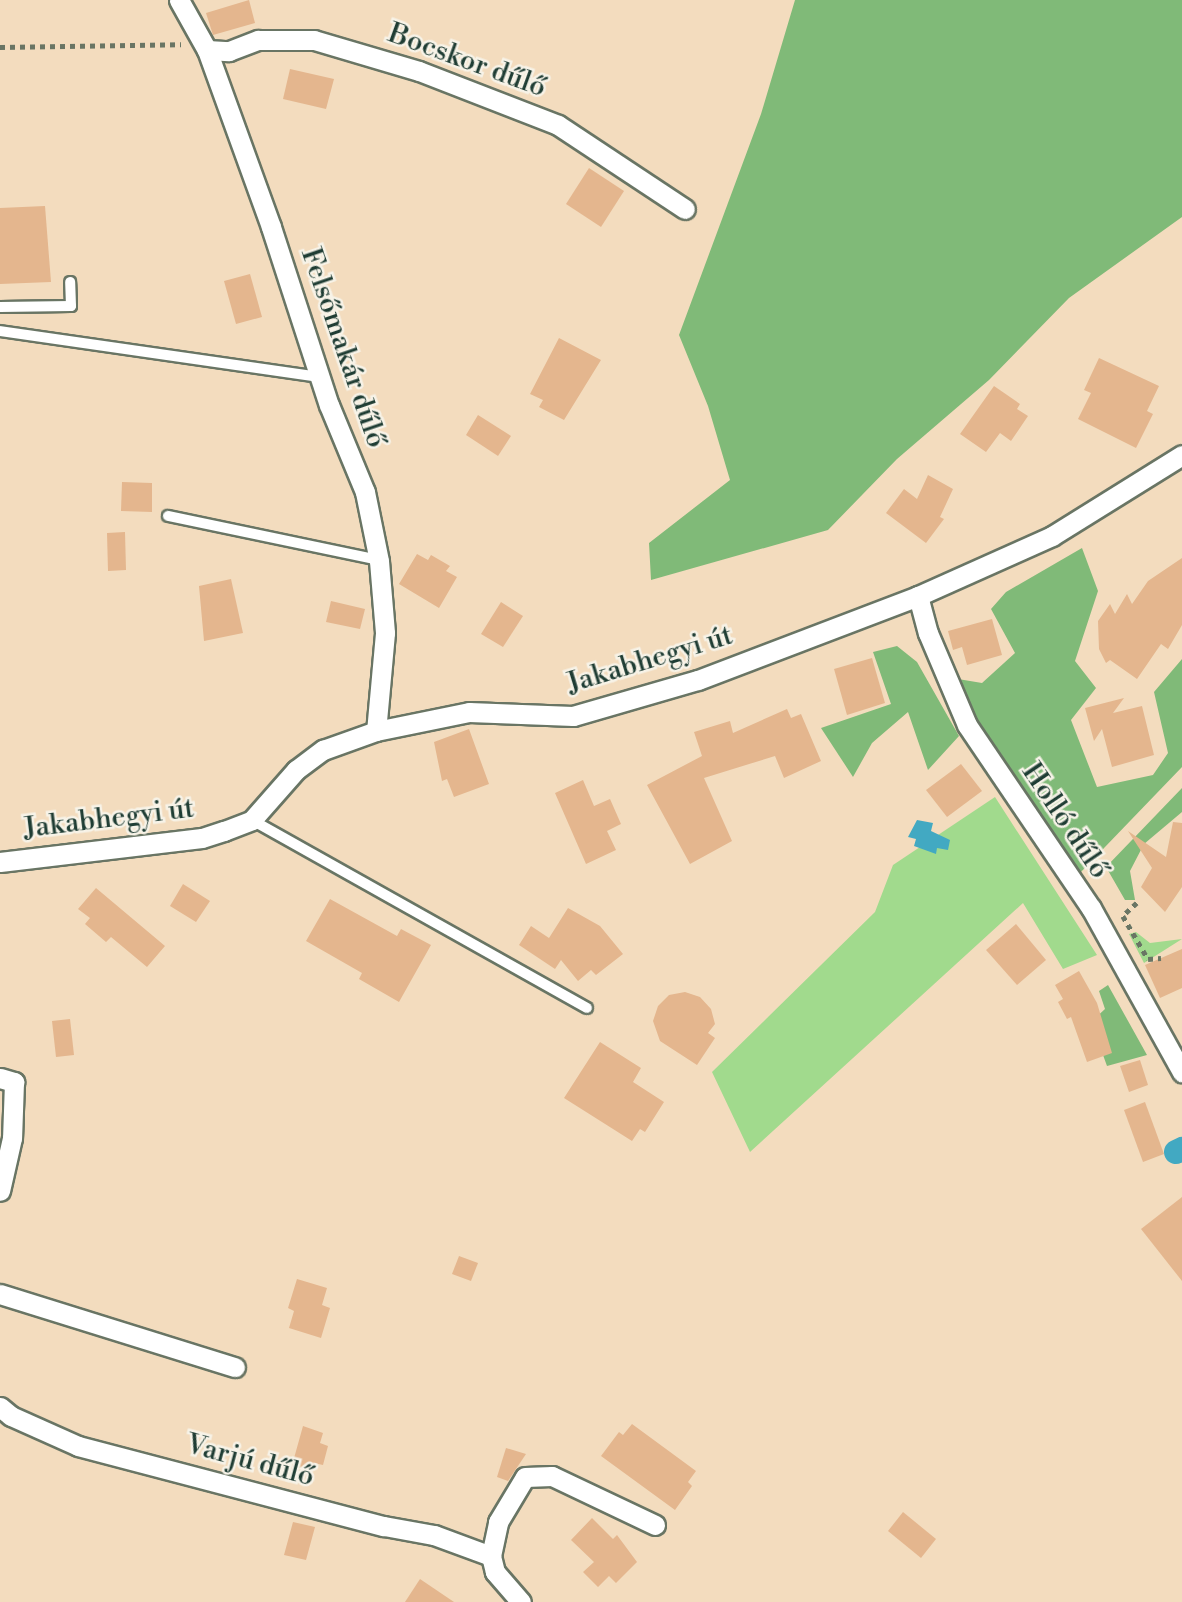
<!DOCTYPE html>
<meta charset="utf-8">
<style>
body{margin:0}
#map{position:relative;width:1182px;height:1602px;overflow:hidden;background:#f3dcbe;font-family:"Libre Bodoni",serif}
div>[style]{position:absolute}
.green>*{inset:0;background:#a1da8d}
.forest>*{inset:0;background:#80ba78}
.water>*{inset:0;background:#42a9c2}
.canal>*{height:24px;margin:-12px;padding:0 12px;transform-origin:12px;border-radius:12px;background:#42a9c2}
.building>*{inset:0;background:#e4b68e}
.path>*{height:4.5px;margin-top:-2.25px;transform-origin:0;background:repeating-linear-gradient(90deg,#697564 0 5px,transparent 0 10px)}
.roads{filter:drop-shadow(2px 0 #697564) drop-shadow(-2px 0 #697564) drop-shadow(0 2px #697564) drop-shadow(0 -2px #697564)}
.lane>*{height:10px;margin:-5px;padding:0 5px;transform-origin:5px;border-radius:5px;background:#fff}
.street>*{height:19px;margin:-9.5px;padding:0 9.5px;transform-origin:9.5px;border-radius:9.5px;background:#fff}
span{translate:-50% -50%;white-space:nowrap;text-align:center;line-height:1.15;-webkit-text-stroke:5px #f7f3e8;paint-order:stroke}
.street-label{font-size:28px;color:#1f3d34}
</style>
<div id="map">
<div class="green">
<div style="clip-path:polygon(995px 797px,1097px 955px,1063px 969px,1023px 903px,750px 1152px,712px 1072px,875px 912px,893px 865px)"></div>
<div style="clip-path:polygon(1136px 932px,1150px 943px,1182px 939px,1144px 963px,1129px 934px)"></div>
</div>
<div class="forest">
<div style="clip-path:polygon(795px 0,1182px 0,1182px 217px,1069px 298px,989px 380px,897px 459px,828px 530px,651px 580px,649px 543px,730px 480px,708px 406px,679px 335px,761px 114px)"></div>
<div style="clip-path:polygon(1082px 548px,1098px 591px,1075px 661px,1096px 688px,1071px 720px,1097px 787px,1153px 775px,1168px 753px,1154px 692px,1182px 659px,1182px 767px,1079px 874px,1066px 865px,952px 678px,982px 683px,1015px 653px,991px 609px,1006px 592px)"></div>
<div style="clip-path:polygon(897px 646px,917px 662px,959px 736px,928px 770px,908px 712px,872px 743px,853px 777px,821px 728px,891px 704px,873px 652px)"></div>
<div style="clip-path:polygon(1182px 788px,1182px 812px,1144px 844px,1130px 871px,1135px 900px,1125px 900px,1106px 867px)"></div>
<div style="clip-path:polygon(1108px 985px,1147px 1055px,1107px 1066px,1091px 1022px,1105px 1009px,1099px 991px)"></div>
</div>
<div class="water">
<div style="clip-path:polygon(917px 820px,933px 823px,931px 831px,950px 840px,948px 850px,937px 848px,936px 854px,914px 846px,916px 839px,908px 837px)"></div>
</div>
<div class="canal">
<div style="left:1176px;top:1152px;width:7px;rotate:-27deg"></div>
</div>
<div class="building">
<div style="clip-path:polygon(249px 0,255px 23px,213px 35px,206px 13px)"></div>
<div style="clip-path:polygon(290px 69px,334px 79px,326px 109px,283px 99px)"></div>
<div style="clip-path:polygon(589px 168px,624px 191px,601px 227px,566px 204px)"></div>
<div style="clip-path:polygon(45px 206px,51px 282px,0 284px,0 208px)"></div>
<div style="clip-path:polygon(250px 274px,262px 317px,236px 324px,224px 281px)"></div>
<div style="clip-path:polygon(559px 338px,601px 360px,564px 420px,539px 407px,543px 400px,530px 394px)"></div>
<div style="clip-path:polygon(1099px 358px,1159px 386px,1147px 411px,1153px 414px,1136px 448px,1078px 419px,1091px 393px,1084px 390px)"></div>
<div style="clip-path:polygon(994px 386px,1020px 404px,1017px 409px,1028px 416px,1011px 441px,1000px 433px,986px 452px,960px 434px)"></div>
<div style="clip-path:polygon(478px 415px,511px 436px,498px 456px,466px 435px)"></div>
<div style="clip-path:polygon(928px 475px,953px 489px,940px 517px,944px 519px,926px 543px,886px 513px,904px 489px,917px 499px)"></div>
<div style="clip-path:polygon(122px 482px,152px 483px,152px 512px,121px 511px)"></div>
<div style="clip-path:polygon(125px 532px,126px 570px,108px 571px,107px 533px)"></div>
<div style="clip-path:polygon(417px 554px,428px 560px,431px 555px,450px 566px,446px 571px,457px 577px,439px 608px,399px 584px)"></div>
<div style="clip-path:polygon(1182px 558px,1182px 625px,1168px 649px,1161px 644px,1137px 679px,1110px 660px,1106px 663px,1099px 649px,1098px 621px,1110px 604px,1115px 614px,1127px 594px,1132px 604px,1148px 581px)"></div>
<div style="clip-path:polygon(231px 579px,243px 633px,204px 641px,199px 586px)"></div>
<div style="clip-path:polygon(331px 601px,365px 609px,360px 629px,326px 622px)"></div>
<div style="clip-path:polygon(501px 602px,523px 616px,503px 647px,481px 634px)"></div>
<div style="clip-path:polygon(992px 619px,1002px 655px,967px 665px,962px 647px,953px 650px,948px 631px)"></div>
<div style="clip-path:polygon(872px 658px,885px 703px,847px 715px,834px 669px)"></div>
<div style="clip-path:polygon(1124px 698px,1113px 713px,1142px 706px,1154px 755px,1112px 767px,1102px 729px,1094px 741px,1085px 708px)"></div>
<div style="clip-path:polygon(787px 709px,791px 718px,801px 714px,821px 761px,784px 778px,775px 756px,704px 778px,732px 841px,690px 864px,647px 785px,702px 756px,694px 732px,730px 721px,733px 733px)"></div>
<div style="clip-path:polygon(469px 729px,489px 784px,454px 797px,447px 779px,442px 781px,434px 742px)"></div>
<div style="clip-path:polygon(961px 764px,982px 791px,947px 817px,926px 790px)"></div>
<div style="clip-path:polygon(583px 780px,594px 806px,610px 799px,621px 824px,607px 831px,616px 850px,586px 864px,555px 793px)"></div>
<div style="clip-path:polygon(1173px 822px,1182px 823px,1182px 887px,1165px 912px,1141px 887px,1152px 868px,1128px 831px,1166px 857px)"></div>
<div style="clip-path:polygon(183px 884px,210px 901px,196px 922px,170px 906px)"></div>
<div style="clip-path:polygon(96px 888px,165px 946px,147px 967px,111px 937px,106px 942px,85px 924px,90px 918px,78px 909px)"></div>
<div style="clip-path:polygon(330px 899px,397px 936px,401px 929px,431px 945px,399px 1002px,359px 979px,362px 973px,306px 941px)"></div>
<div style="clip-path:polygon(568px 908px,600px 926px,623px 954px,596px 975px,591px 970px,578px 981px,561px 960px,555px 969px,519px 945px,531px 926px,549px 938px)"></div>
<div style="clip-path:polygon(1016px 924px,1046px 960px,1017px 985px,986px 950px)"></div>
<div style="clip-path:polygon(1182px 949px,1182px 988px,1160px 998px,1145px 965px)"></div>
<div style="clip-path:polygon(1079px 971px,1097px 1003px,1112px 1053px,1087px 1062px,1071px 1017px,1067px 1019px,1058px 1002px,1063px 999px,1055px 985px)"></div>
<div style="clip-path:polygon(685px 992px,700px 997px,711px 1009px,715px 1024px,708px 1033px,715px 1038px,697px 1065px,660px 1041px,653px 1021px,658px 1006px,669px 995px)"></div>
<div style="clip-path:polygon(70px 1019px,74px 1055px,56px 1057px,52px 1021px)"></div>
<div style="clip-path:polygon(600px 1042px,641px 1068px,633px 1082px,664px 1102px,645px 1132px,640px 1129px,632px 1141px,564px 1098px)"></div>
<div style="clip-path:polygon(1140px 1060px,1148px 1085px,1129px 1092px,1120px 1066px)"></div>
<div style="clip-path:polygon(1145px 1102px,1164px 1154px,1143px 1162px,1124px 1110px)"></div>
<div style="clip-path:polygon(1182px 1197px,1182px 1281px,1141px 1229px)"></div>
<div style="clip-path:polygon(459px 1256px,478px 1263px,471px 1281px,452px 1274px)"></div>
<div style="clip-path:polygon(297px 1279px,327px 1288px,322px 1305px,330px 1308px,321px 1338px,289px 1328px,294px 1311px,288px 1308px)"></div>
<div style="clip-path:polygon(632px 1424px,696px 1471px,688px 1482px,692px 1486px,675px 1510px,601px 1456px,619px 1432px,623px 1435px)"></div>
<div style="clip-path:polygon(303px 1426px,323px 1433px,320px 1443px,328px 1446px,323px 1465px,314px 1463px,311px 1475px,291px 1469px)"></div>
<div style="clip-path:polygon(506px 1448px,526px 1454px,508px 1481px,497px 1477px)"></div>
<div style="clip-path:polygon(903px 1512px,936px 1539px,921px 1558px,888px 1531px)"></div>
<div style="clip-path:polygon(592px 1518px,613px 1539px,617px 1535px,637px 1562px,616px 1583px,609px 1576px,598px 1587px,583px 1572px,594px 1562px,571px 1540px)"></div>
<div style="clip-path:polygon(293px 1522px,315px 1527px,306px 1560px,284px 1555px)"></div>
<div style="clip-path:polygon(420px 1579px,454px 1602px,405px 1602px)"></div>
</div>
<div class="path">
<div style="left:0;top:47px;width:181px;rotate:-0.9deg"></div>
<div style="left:1137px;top:903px;width:19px;rotate:137deg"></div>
<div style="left:1123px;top:916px;width:50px;rotate:59.8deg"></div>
<div style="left:1148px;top:959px;width:13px;rotate:-4deg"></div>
</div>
<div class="roads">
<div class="lane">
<div style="left:0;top:307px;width:71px;rotate:-0.8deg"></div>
<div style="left:71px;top:306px;width:24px;rotate:-92deg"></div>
<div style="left:0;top:331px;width:323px;rotate:8.2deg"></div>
<div style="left:168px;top:516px;width:216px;rotate:11.8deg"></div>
<div style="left:252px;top:820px;width:384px;rotate:29.3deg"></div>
</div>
<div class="street">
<div style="left:179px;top:0;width:57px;rotate:60.8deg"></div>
<div style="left:207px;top:50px;width:188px;rotate:70.1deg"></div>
<div style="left:271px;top:227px;width:187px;rotate:72deg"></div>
<div style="left:329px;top:405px;width:94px;rotate:67.5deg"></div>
<div style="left:365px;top:492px;width:70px;rotate:78.5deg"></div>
<div style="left:379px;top:561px;width:72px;rotate:85.2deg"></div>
<div style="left:385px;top:633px;width:98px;rotate:95.2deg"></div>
<div style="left:207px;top:50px;width:22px;rotate:3deg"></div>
<div style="left:229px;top:51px;width:31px;rotate:-21deg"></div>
<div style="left:258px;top:40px;width:56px"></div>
<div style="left:314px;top:40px;width:109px;rotate:16.4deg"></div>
<div style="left:419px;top:71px;width:149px;rotate:21.2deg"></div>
<div style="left:558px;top:125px;width:152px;rotate:33.5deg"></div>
<div style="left:918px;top:596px;width:38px;rotate:75deg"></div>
<div style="left:928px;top:633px;width:100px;rotate:67deg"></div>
<div style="left:967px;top:725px;width:221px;rotate:55.9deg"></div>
<div style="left:1091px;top:908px;width:188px;rotate:61deg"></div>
<div style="left:0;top:862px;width:203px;rotate:-6.8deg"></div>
<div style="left:202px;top:838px;width:23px;rotate:-18deg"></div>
<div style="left:224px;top:831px;width:30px;rotate:-21deg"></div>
<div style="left:252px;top:820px;width:67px;rotate:-48.7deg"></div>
<div style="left:296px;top:770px;width:34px;rotate:-37deg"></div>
<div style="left:323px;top:750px;width:56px;rotate:-19.7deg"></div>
<div style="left:376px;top:731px;width:95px;rotate:-11.5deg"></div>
<div style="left:469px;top:712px;width:104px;rotate:2.2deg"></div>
<div style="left:573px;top:716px;width:130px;rotate:-16.1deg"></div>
<div style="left:698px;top:680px;width:235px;rotate:-20.9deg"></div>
<div style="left:918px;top:596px;width:147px;rotate:-24.1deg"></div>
<div style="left:1052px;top:536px;width:153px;rotate:-31.9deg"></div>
<div style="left:0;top:1078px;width:15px;rotate:16deg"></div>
<div style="left:14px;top:1082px;width:56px;rotate:92deg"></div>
<div style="left:12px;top:1138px;width:54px;rotate:102.8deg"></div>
<div style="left:0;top:1294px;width:246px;rotate:17.3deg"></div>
<div style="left:0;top:1407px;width:14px;rotate:39deg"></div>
<div style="left:11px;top:1416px;width:73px;rotate:24.1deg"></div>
<div style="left:78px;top:1446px;width:316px;rotate:14.7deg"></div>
<div style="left:384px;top:1526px;width:51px;rotate:10.2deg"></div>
<div style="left:434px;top:1535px;width:61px;rotate:20.2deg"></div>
<div style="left:521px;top:1602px;width:40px;rotate:-131deg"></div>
<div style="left:495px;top:1572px;width:16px;rotate:-104deg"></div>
<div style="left:491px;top:1556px;width:35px;rotate:-78deg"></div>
<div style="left:498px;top:1522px;width:52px;rotate:-59deg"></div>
<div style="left:525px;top:1477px;width:27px;rotate:-2deg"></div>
<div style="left:552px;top:1476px;width:114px;rotate:25.4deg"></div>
</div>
</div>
<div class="street-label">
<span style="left:467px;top:61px;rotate:20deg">Bocskor dűlő</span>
<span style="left:343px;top:348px;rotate:71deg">Felsőmakár dűlő</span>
<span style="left:650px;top:660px;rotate:-17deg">Jakabhegyi út</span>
<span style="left:109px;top:819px;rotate:-7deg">Jakabhegyi út</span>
<span style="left:1065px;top:821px;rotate:56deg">Holló dűlő</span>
<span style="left:250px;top:1461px;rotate:15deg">Varjú dűlő</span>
</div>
</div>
